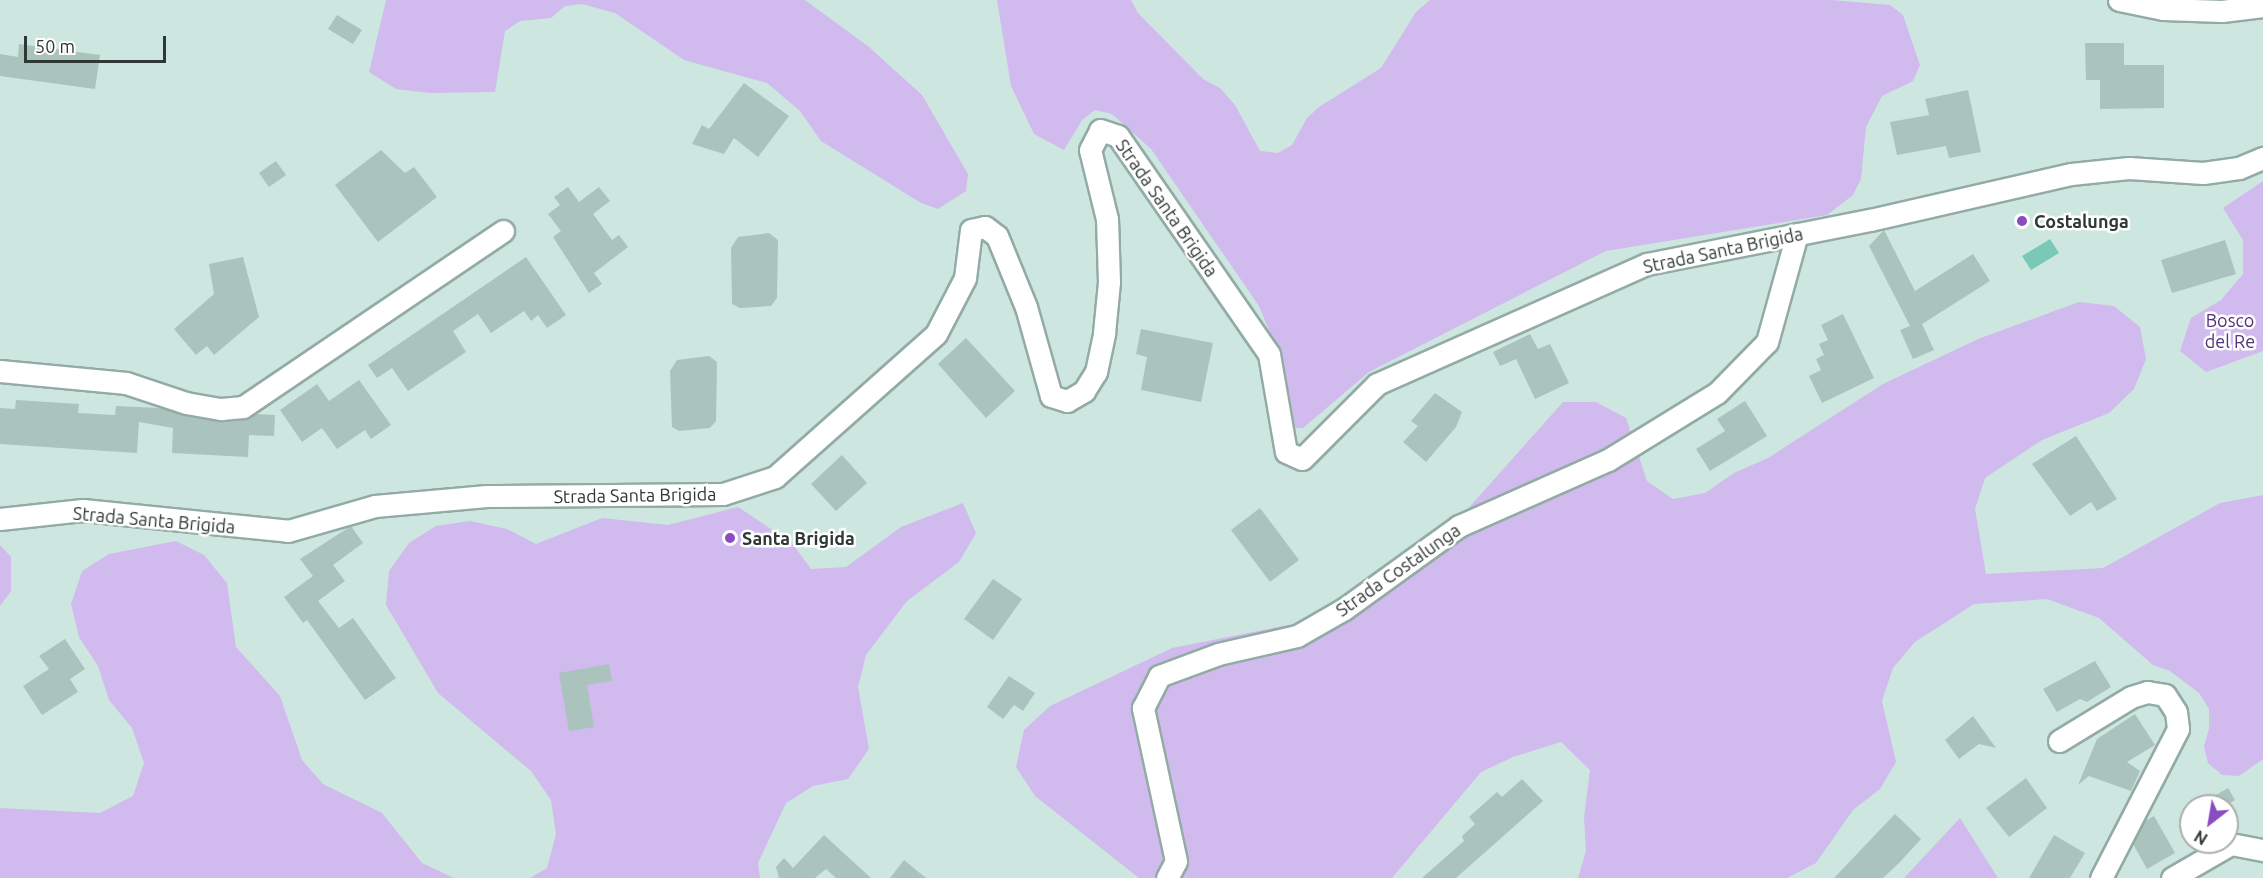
<!DOCTYPE html>
<style>
body{margin:0}
#map{position:relative;width:2263px;height:878px;overflow:hidden;background:#cde7e0;font-family:Ubuntu,sans-serif}
div>[style]{position:absolute}
.green>*{inset:0;background:#d1baee}
.water>*{inset:0;background:#7ac9b8}
.building>*{inset:0;background:#aac3bc}
.roads{filter:drop-shadow(2px 0 #93aba5) drop-shadow(-2px 0 #93aba5) drop-shadow(0 2px #93aba5) drop-shadow(0 -2px #93aba5)}
.minor>*{height:21px;margin:-10.5px;padding:0 10.5px;transform-origin:10.5px;border-radius:10.5px;background:#fff}
.dots>*{width:16px;height:16px;translate:-50% -50%;box-sizing:border-box;border:3px solid #fff;border-radius:50%}
span{translate:-50% -50%;white-space:nowrap;text-align:center;line-height:1.15;-webkit-text-stroke:5px #fff;paint-order:stroke}
.street-label{font-size:18px;color:#2e3835}
.poi-label{font-size:18px;color:#2e3835;font-weight:700}
.left{translate:0 -50%;text-align:left}
.park-label{font-size:18px;color:#543274}
.north{position:absolute;left:2179px;top:794px;width:60px;height:60px;box-sizing:border-box;background:#fff;border:2px solid #abafae;border-radius:50%;rotate:211deg;font-size:16px;font-weight:700;line-height:24px;text-align:center;color:#2e3835}
.north::after{content:'';display:block;margin:auto;width:21px;height:27px;background:#8a4cc1;clip-path:polygon(50% 0,100% 100%,50% 72%,0 100%)}
.scale{position:absolute;left:24px;top:36px;width:142px;height:27px;box-sizing:border-box;border:3px solid #2e3835;border-top:0;padding-left:8px;font-size:18px;line-height:21px;white-space:nowrap;color:#2e3835;-webkit-text-stroke:4px #fff;paint-order:stroke}
</style>
<div id="map">
<div class="green">
<div style="clip-path:polygon(386px 0,805px 0,869px 47px,922px 95px,968px 174px,966px 191px,938px 209px,921px 203px,821px 141px,800px 111px,767px 83px,684px 60px,615px 13px,582px 4px,565px 6px,551px 18px,520px 21px,505px 31px,495px 92px,430px 93px,396px 89px,369px 72px)"></div>
<div style="clip-path:polygon(997px 0,1131px 0,1138px 13px,1203px 79px,1220px 88px,1235px 105px,1260px 151px,1278px 153px,1292px 145px,1307px 118px,1319px 107px,1381px 68px,1416px 12px,1430px 0,1831px 0,1890px 5px,1903px 15px,1920px 65px,1913px 81px,1882px 96px,1866px 127px,1861px 179px,1853px 195px,1827px 215px,1606px 251px,1369px 372px,1303px 428px,1290px 428px,1281px 382px,1283px 365px,1259px 306px,1151px 149px,1112px 114px,1095px 110px,1082px 120px,1064px 150px,1034px 134px,1011px 86px)"></div>
<div style="clip-path:polygon(2263px 181px,2263px 351px,2206px 372px,2180px 351px,2191px 318px,2221px 300px,2243px 274px,2243px 240px,2223px 208px)"></div>
<div style="clip-path:polygon(2079px 302px,2114px 306px,2140px 327px,2146px 359px,2134px 389px,2109px 413px,2042px 440px,1985px 478px,1975px 509px,1986px 574px,2103px 568px,2220px 503px,2263px 495px,2263px 759px,2239px 776px,2222px 775px,2208px 763px,2204px 746px,2209px 729px,2209px 709px,2199px 693px,2170px 671px,2153px 665px,2099px 618px,2047px 599px,1974px 604px,1915px 642px,1893px 668px,1882px 701px,1896px 762px,1880px 789px,1853px 810px,1816px 863px,1787px 878px,1578px 878px,1586px 851px,1584px 817px,1590px 770px,1561px 742px,1513px 757px,1481px 772px,1392px 878px,1139px 878px,1035px 796px,1016px 767px,1024px 730px,1050px 706px,1172px 648px,1303px 622px,1449px 530px,1563px 402px,1596px 402px,1626px 418px,1647px 481px,1673px 499px,1705px 493px,1734px 473px,1768px 458px,1883px 384px,1978px 339px)"></div>
<div style="clip-path:polygon(963px 503px,976px 533px,959px 562px,907px 601px,866px 655px,858px 687px,869px 749px,848px 779px,813px 786px,786px 803px,758px 863px,760px 878px,530px 878px,547px 868px,556px 834px,551px 800px,531px 771px,438px 693px,386px 605px,389px 571px,409px 543px,436px 526px,470px 521px,507px 529px,536px 544px,602px 518px,668px 525px,738px 507px,792px 543px,811px 569px,846px 567px,901px 527px)"></div>
<div style="clip-path:polygon(176px 541px,204px 555px,227px 583px,236px 647px,280px 696px,302px 760px,323px 784px,382px 813px,422px 863px,454px 878px,0 878px,0 808px,100px 813px,133px 796px,144px 763px,132px 728px,109px 700px,98px 666px,79px 637px,71px 604px,82px 571px,109px 554px)"></div>
<div style="clip-path:polygon(0 545px,11px 557px,11px 591px,0 606px)"></div>
<div style="clip-path:polygon(1960px 818px,1998px 878px,1904px 878px)"></div>
</div>
<div class="water">
<div style="clip-path:polygon(2050px 239px,2059px 253px,2031px 270px,2022px 256px)"></div>
</div>
<div class="building">
<div style="clip-path:polygon(337px 15px,362px 30px,353px 44px,328px 29px)"></div>
<div style="clip-path:polygon(2085px 43px,2124px 43px,2124px 65px,2164px 65px,2164px 108px,2100px 109px,2100px 80px,2086px 80px)"></div>
<div style="clip-path:polygon(19px 44px,100px 55px,95px 89px,0 76px,0 54px,18px 57px)"></div>
<div style="clip-path:polygon(744px 83px,789px 116px,758px 157px,734px 138px,724px 154px,692px 144px,702px 125px,709px 129px)"></div>
<div style="clip-path:polygon(1968px 90px,1981px 152px,1949px 158px,1946px 146px,1897px 155px,1890px 122px,1929px 115px,1925px 99px)"></div>
<div style="clip-path:polygon(381px 150px,405px 173px,414px 167px,437px 197px,378px 242px,335px 185px)"></div>
<div style="clip-path:polygon(276px 161px,286px 175px,269px 187px,259px 173px)"></div>
<div style="clip-path:polygon(568px 187px,579px 202px,599px 187px,610px 201px,593px 214px,612px 240px,619px 235px,628px 247px,594px 273px,602px 284px,589px 293px,553px 237px,561px 231px,548px 214px,560px 205px,554px 197px)"></div>
<div style="clip-path:polygon(1884px 230px,1915px 291px,1973px 254px,1990px 281px,1922px 324px,1934px 350px,1913px 359px,1900px 330px,1910px 326px,1869px 246px)"></div>
<div style="clip-path:polygon(769px 233px,778px 240px,777px 298px,771px 306px,740px 308px,732px 304px,731px 248px,738px 237px)"></div>
<div style="clip-path:polygon(2225px 240px,2236px 274px,2172px 293px,2161px 260px)"></div>
<div style="clip-path:polygon(243px 257px,259px 317px,214px 355px,207px 346px,196px 355px,174px 329px,214px 294px,209px 264px)"></div>
<div style="clip-path:polygon(526px 257px,566px 315px,547px 328px,538px 315px,531px 321px,524px 311px,491px 333px,478px 314px,453px 331px,466px 352px,408px 391px,392px 368px,377px 378px,368px 365px)"></div>
<div style="clip-path:polygon(1843px 314px,1874px 378px,1822px 403px,1809px 376px,1821px 370px,1816px 359px,1824px 355px,1819px 344px,1828px 340px,1821px 325px)"></div>
<div style="clip-path:polygon(1141px 329px,1213px 343px,1201px 402px,1141px 390px,1147px 357px,1136px 354px)"></div>
<div style="clip-path:polygon(1530px 334px,1538px 349px,1550px 344px,1569px 383px,1535px 399px,1516px 359px,1500px 366px,1493px 352px)"></div>
<div style="clip-path:polygon(966px 338px,1015px 391px,986px 418px,938px 364px)"></div>
<div style="clip-path:polygon(709px 356px,717px 362px,716px 421px,710px 428px,679px 431px,672px 427px,670px 371px,677px 360px)"></div>
<div style="clip-path:polygon(359px 380px,391px 425px,371px 439px,365px 430px,337px 449px,322px 428px,302px 442px,280px 410px,317px 384px,329px 401px)"></div>
<div style="clip-path:polygon(1435px 393px,1462px 412px,1456px 427px,1426px 462px,1403px 442px,1418px 426px,1411px 421px)"></div>
<div style="clip-path:polygon(16px 400px,79px 404px,78px 413px,115px 415px,116px 406px,160px 408px,219px 422px,244px 420px,255px 414px,275px 415px,274px 436px,249px 435px,248px 457px,172px 453px,173px 428px,139px 422px,137px 453px,0 444px,0 408px,15px 409px)"></div>
<div style="clip-path:polygon(1745px 401px,1767px 436px,1710px 471px,1696px 449px,1725px 431px,1717px 419px)"></div>
<div style="clip-path:polygon(2076px 436px,2117px 499px,2097px 511px,2091px 502px,2070px 516px,2032px 464px)"></div>
<div style="clip-path:polygon(842px 455px,867px 483px,836px 511px,811px 484px)"></div>
<div style="clip-path:polygon(1260px 508px,1299px 560px,1270px 582px,1231px 530px)"></div>
<div style="clip-path:polygon(351px 526px,363px 543px,333px 565px,345px 581px,318px 601px,339px 628px,353px 618px,396px 678px,365px 700px,307px 620px,303px 623px,284px 597px,313px 576px,300px 559px)"></div>
<div style="clip-path:polygon(993px 579px,1022px 599px,993px 640px,964px 619px)"></div>
<div style="clip-path:polygon(65px 639px,85px 669px,70px 679px,78px 692px,42px 715px,23px 686px,49px 669px,39px 656px)"></div>
<div style="clip-path:polygon(2095px 661px,2111px 687px,2087px 702px,2080px 699px,2057px 712px,2043px 689px)"></div>
<div style="clip-path:polygon(609px 664px,612px 681px,587px 685px,594px 727px,569px 731px,559px 673px)"></div>
<div style="clip-path:polygon(1009px 676px,1035px 693px,1023px 711px,1014px 705px,1003px 719px,987px 707px)"></div>
<div style="clip-path:polygon(2135px 714px,2155px 745px,2127px 762px,2140px 771px,2131px 791px,2089px 776px,2078px 785px,2097px 739px)"></div>
<div style="clip-path:polygon(1973px 716px,1996px 748px,1979px 744px,1959px 759px,1945px 740px)"></div>
<div style="clip-path:polygon(2026px 778px,2047px 808px,2009px 837px,1986px 808px)"></div>
<div style="clip-path:polygon(1522px 779px,1543px 801px,1456px 878px,1422px 878px,1464px 841px,1462px 836px,1475px 824px,1469px 817px,1497px 792px,1502px 797px)"></div>
<div style="clip-path:polygon(2228px 788px,2235px 800px,2225px 806px,2197px 806px)"></div>
<div style="clip-path:polygon(1895px 814px,1921px 839px,1899px 863px,1883px 878px,1834px 878px)"></div>
<div style="clip-path:polygon(2154px 816px,2175px 853px,2147px 869px,2133px 844px,2145px 821px)"></div>
<div style="clip-path:polygon(824px 835px,871px 878px,836px 878px,826px 869px,815px 878px,779px 878px,776px 867px,784px 858px,793px 868px)"></div>
<div style="clip-path:polygon(2054px 835px,2085px 853px,2070px 878px,2029px 878px)"></div>
<div style="clip-path:polygon(904px 860px,926px 878px,890px 878px)"></div>
</div>
<div class="roads">
<div class="minor">
<div style="left:2119px;top:0;width:45px;rotate:11.6deg"></div>
<div style="left:2163px;top:9px;width:59px;rotate:1.9deg"></div>
<div style="left:2222px;top:11px;width:41px;rotate:-7deg"></div>
<div style="left:0;top:371px;width:127px;rotate:5.4deg"></div>
<div style="left:126px;top:383px;width:63px;rotate:18.4deg"></div>
<div style="left:186px;top:403px;width:36px;rotate:10deg"></div>
<div style="left:221px;top:409px;width:22px;rotate:-5deg"></div>
<div style="left:243px;top:407px;width:314px;rotate:-34.1deg"></div>
<div style="left:0;top:519px;width:83px;rotate:-6.2deg"></div>
<div style="left:83px;top:510px;width:206px;rotate:5.8deg"></div>
<div style="left:288px;top:531px;width:91px;rotate:-16deg"></div>
<div style="left:375px;top:506px;width:112px;rotate:-5.1deg"></div>
<div style="left:487px;top:496px;width:236px;rotate:-0.5deg"></div>
<div style="left:723px;top:494px;width:55px;rotate:-18.1deg"></div>
<div style="left:775px;top:477px;width:215px;rotate:-41.6deg"></div>
<div style="left:936px;top:334px;width:63px;rotate:-62.6deg"></div>
<div style="left:965px;top:278px;width:48px;rotate:-82.9deg"></div>
<div style="left:971px;top:230px;width:14px;rotate:-12deg"></div>
<div style="left:985px;top:227px;width:15px;rotate:37deg"></div>
<div style="left:997px;top:236px;width:77px;rotate:67.8deg"></div>
<div style="left:1026px;top:307px;width:92px;rotate:74.3deg"></div>
<div style="left:1051px;top:396px;width:17px;rotate:17deg"></div>
<div style="left:1067px;top:401px;width:20px;rotate:-30deg"></div>
<div style="left:1084px;top:391px;width:22px;rotate:-58deg"></div>
<div style="left:1096px;top:372px;width:40px;rotate:-78deg"></div>
<div style="left:1104px;top:333px;width:51px;rotate:-84.4deg"></div>
<div style="left:1109px;top:282px;width:63px;rotate:-91.8deg"></div>
<div style="left:1107px;top:219px;width:71px;rotate:-103.8deg"></div>
<div style="left:1090px;top:150px;width:22px;rotate:-63deg"></div>
<div style="left:1100px;top:130px;width:19px;rotate:18deg"></div>
<div style="left:1118px;top:136px;width:265px;rotate:55.3deg"></div>
<div style="left:1269px;top:354px;width:99px;rotate:80.2deg"></div>
<div style="left:1286px;top:452px;width:17px;rotate:24deg"></div>
<div style="left:1302px;top:459px;width:106px;rotate:-45deg"></div>
<div style="left:1377px;top:384px;width:295px;rotate:-24deg"></div>
<div style="left:1647px;top:264px;width:227px;rotate:-11.2deg"></div>
<div style="left:1870px;top:220px;width:206px;rotate:-12.9deg"></div>
<div style="left:2071px;top:174px;width:58px;rotate:-5.9deg"></div>
<div style="left:2129px;top:168px;width:74px;rotate:3.9deg"></div>
<div style="left:2203px;top:173px;width:36px;rotate:-8deg"></div>
<div style="left:2239px;top:168px;width:26px;rotate:-23deg"></div>
<div style="left:2059px;top:741px;width:84px;rotate:-31.4deg"></div>
<div style="left:2131px;top:697px;width:17px;rotate:-17deg"></div>
<div style="left:2147px;top:692px;width:18px;rotate:9deg"></div>
<div style="left:2165px;top:695px;width:20px;rotate:57deg"></div>
<div style="left:2176px;top:712px;width:17px;rotate:83deg"></div>
<div style="left:2178px;top:729px;width:168px;rotate:117.3deg"></div>
<div style="left:1167px;top:878px;width:19px;rotate:-62deg"></div>
<div style="left:1176px;top:861px;width:157px;rotate:-102.2deg"></div>
<div style="left:1143px;top:708px;width:36px;rotate:-63deg"></div>
<div style="left:1159px;top:676px;width:63px;rotate:-20.4deg"></div>
<div style="left:1218px;top:654px;width:81px;rotate:-12.8deg"></div>
<div style="left:1297px;top:636px;width:54px;rotate:-29.9deg"></div>
<div style="left:1344px;top:609px;width:142px;rotate:-35.8deg"></div>
<div style="left:1459px;top:526px;width:163px;rotate:-23.9deg"></div>
<div style="left:1608px;top:460px;width:128px;rotate:-31.6deg"></div>
<div style="left:1717px;top:393px;width:71px;rotate:-45.6deg"></div>
<div style="left:1767px;top:342px;width:112px;rotate:-74.5deg"></div>
<div style="left:2172px;top:878px;width:68px;rotate:-30deg"></div>
<div style="left:2231px;top:844px;width:33px;rotate:11deg"></div>
</div>
</div>
<div class="dots">
<div style="left:2022px;top:221px;background:#8a4cc1"></div>
<div style="left:730px;top:538px;background:#8a4cc1"></div>
</div>
<div class="street-label">
<span style="left:1167px;top:208px;rotate:55deg">Strada Santa Brigida</span>
<span style="left:1723px;top:250px;rotate:-12deg">Strada Santa Brigida</span>
<span style="left:635px;top:495px;rotate:-1deg">Strada Santa Brigida</span>
<span style="left:154px;top:520px;rotate:5deg">Strada Santa Brigida</span>
<span style="left:1398px;top:570px;rotate:-35deg">Strada Costalunga</span>
</div>
<div class="poi-label">
<span class="left" style="left:2034px;top:221px">Costalunga</span>
<span class="left" style="left:742px;top:538px">Santa Brigida</span>
</div>
<div class="park-label">
<span style="left:2230px;top:331px">Bosco<br>del Re</span>
</div>
<div class="north">N</div>
<div class="scale">50 m</div>
</div>
